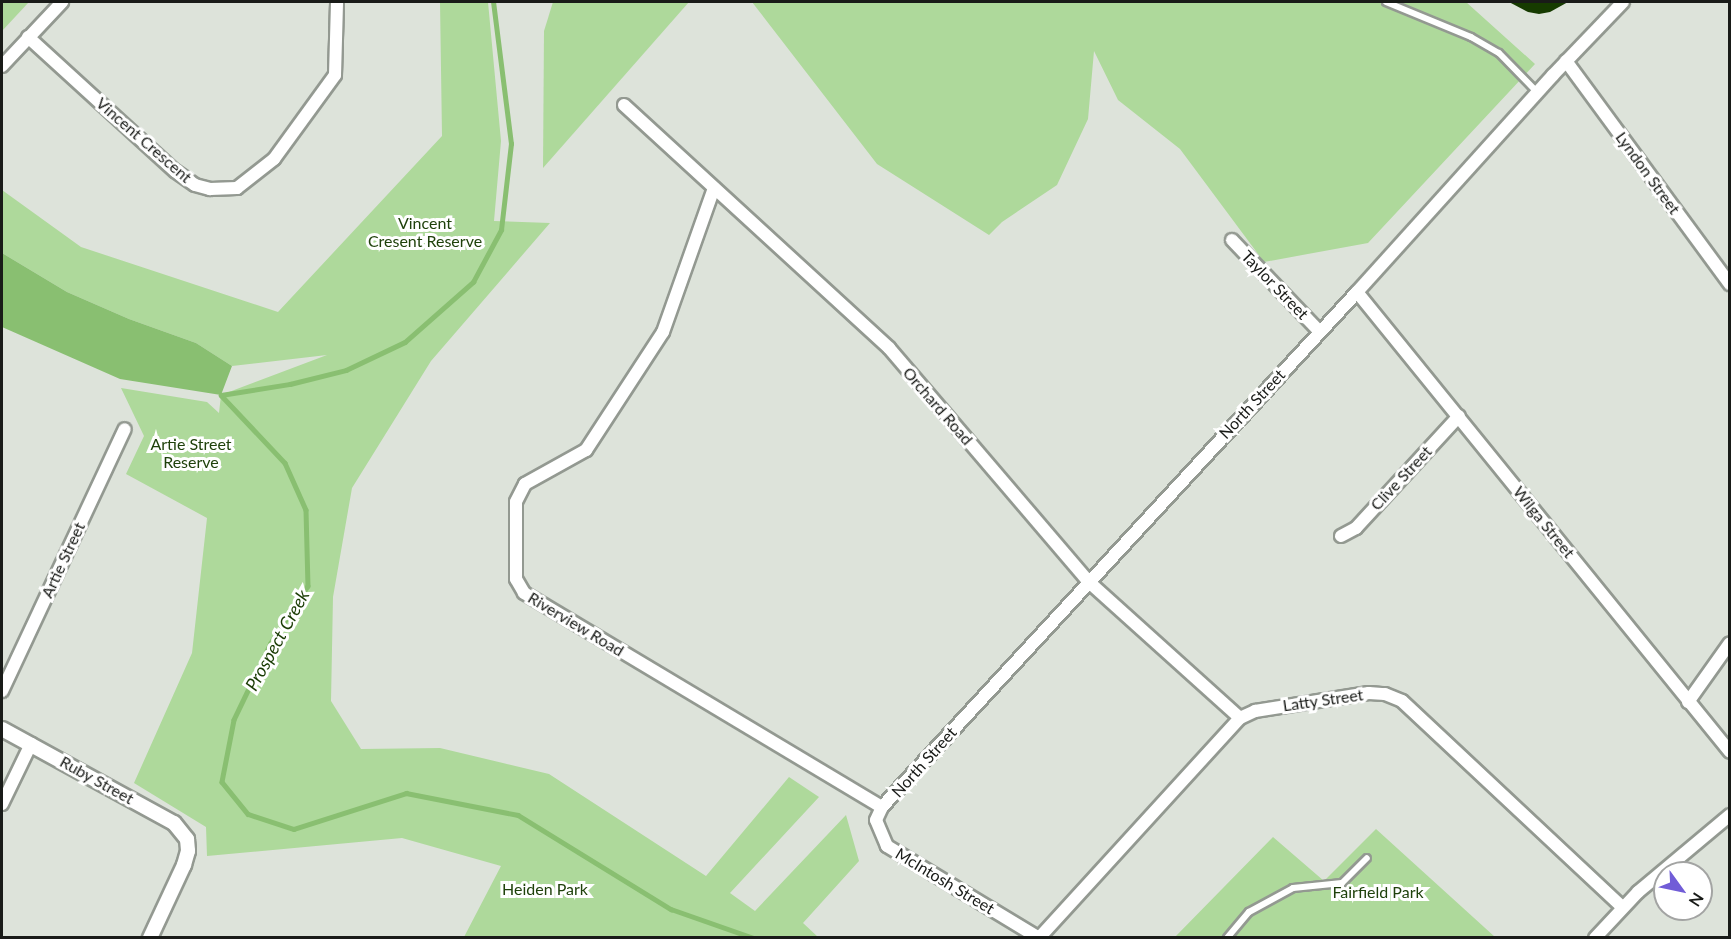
<!DOCTYPE html>
<style>
body{margin:0}
#map{position:relative;width:1731px;height:939px;overflow:hidden;background:#dde3da;font-family:Lato,sans-serif}
div>[style]{position:absolute}
.green>*{inset:0;background:#aed99b}
.water>*{inset:0;background:#89bf71}
.stream>*{height:4.5px;margin:-2.25px;padding:0 2.25px;transform-origin:2.25px;border-radius:2.25px;background:#89bf71}
.building>*{inset:0;background:#163b00}
.roads{filter:drop-shadow(2px 0 #939991) drop-shadow(-2px 0 #939991) drop-shadow(0 2px #939991) drop-shadow(0 -2px #939991)}
.service>*{height:6px;margin:-3px;padding:0 3px;transform-origin:3px;border-radius:3px;background:#fff}
.minor>*{height:12px;margin:-6px;padding:0 6px;transform-origin:6px;border-radius:6px;background:#fff}
.tertiary>*{height:14px;margin:-7px;padding:0 7px;transform-origin:7px;border-radius:7px;background:#fff}
span{translate:-50% -50%;white-space:nowrap;text-align:center;line-height:1.15;-webkit-text-stroke:6px #fff;paint-order:stroke}
.street-label{font-size:16px;color:#191b18}
.park-label{font-size:16px;color:#1f410b}
.water-label{font-size:18px;color:#1a3c04;font-style:italic}
.frame{position:absolute;inset:0;border:3px solid #191b18;pointer-events:none}
.north{position:absolute;left:1653px;top:861px;width:60px;height:60px;box-sizing:border-box;background:#fff;border:2px solid #a3a4a3;border-radius:50%;rotate:123deg;font-size:16px;font-weight:700;line-height:24px;text-align:center;color:#191b18}
.north::after{content:'';display:block;margin:auto;width:21px;height:27px;background:#715dd7;clip-path:polygon(50% 0,100% 100%,50% 72%,0 100%)}
</style>
<div id="map">
<div class="green">
<div style="clip-path:polygon(2px 2px,29px 2px,2px 31px)"></div>
<div style="clip-path:polygon(440px 2px,488px 2px,501px 141px,494px 221px,550px 223px,431px 361px,352px 488px,333px 597px,331px 701px,361px 749px,440px 748px,549px 774px,706px 876px,789px 777px,819px 797px,730px 893px,755px 911px,846px 815px,859px 861px,803px 923px,818px 937px,464px 937px,501px 866px,402px 838px,207px 856px,206px 827px,134px 783px,192px 653px,207px 518px,126px 474px,144px 436px,121px 388px,207px 402px,219px 413px,221px 395px,327px 355px,232px 366px,196px 343px,129px 319px,67px 292px,2px 253px,2px 190px,81px 247px,278px 312px,442px 136px)"></div>
<div style="clip-path:polygon(553px 2px,689px 2px,543px 168px,544px 31px)"></div>
<div style="clip-path:polygon(752px 2px,1466px 2px,1535px 64px,1368px 243px,1264px 262px,1180px 149px,1118px 100px,1094px 51px,1088px 119px,1057px 185px,1002px 222px,989px 235px,877px 164px)"></div>
<div style="clip-path:polygon(1376px 829px,1495px 937px,1174px 938px,1273px 837px,1324px 881px)"></div>
</div>
<div class="water">
<div style="clip-path:polygon(2px 253px,67px 292px,129px 319px,196px 343px,232px 366px,221px 395px,120px 379px,2px 327px)"></div>
</div>
<div class="stream">
<div style="left:221px;top:395px;width:93px;rotate:46.7deg"></div>
<div style="left:285px;top:463px;width:51px;rotate:65.9deg"></div>
<div style="left:306px;top:510px;width:76px;rotate:88.5deg"></div>
<div style="left:308px;top:586px;width:68px;rotate:123deg"></div>
<div style="left:271px;top:643px;width:85px;rotate:115.7deg"></div>
<div style="left:234px;top:720px;width:63px;rotate:101deg"></div>
<div style="left:222px;top:782px;width:41px;rotate:50.9deg"></div>
<div style="left:248px;top:814px;width:48px;rotate:18.1deg"></div>
<div style="left:294px;top:829px;width:118px;rotate:-17.8deg"></div>
<div style="left:406px;top:793px;width:114px;rotate:11.1deg"></div>
<div style="left:518px;top:815px;width:180px;rotate:31.6deg"></div>
<div style="left:671px;top:909px;width:88px;rotate:19.3deg"></div>
<div style="left:221px;top:395px;width:70px;rotate:-9.1deg"></div>
<div style="left:290px;top:384px;width:58px;rotate:-14deg"></div>
<div style="left:346px;top:370px;width:65px;rotate:-25.4deg"></div>
<div style="left:405px;top:342px;width:91px;rotate:-41.4deg"></div>
<div style="left:473px;top:282px;width:59px;rotate:-61.7deg"></div>
<div style="left:501px;top:230px;width:87px;rotate:-83.4deg"></div>
<div style="left:511px;top:144px;width:143px;rotate:-97.2deg"></div>
</div>
<div class="building">
<div style="clip-path:polygon(1509px 2px,1568px 2px,1550px 12px,1539px 14px,1528px 12px)"></div>
</div>
<div class="roads">
<div class="service">
<div style="left:1386px;top:2px;width:92px;rotate:22.4deg"></div>
<div style="left:1471px;top:37px;width:32px;rotate:30deg"></div>
<div style="left:1499px;top:53px;width:54px;rotate:45.7deg"></div>
<div style="left:1227px;top:938px;width:34px;rotate:-50deg"></div>
<div style="left:1249px;top:912px;width:50px;rotate:-28.6deg"></div>
<div style="left:1293px;top:888px;width:49px;rotate:-5.8deg"></div>
<div style="left:1342px;top:883px;width:35px;rotate:-45deg"></div>
</div>
<div class="minor">
<div style="left:28px;top:37px;width:199px;rotate:42.4deg"></div>
<div style="left:175px;top:171px;width:24px;rotate:35deg"></div>
<div style="left:195px;top:185px;width:16px;rotate:15deg"></div>
<div style="left:210px;top:189px;width:27px;rotate:-2deg"></div>
<div style="left:237px;top:188px;width:47px;rotate:-38.1deg"></div>
<div style="left:274px;top:159px;width:104px;rotate:-54deg"></div>
<div style="left:335px;top:75px;width:73px;rotate:-88.4deg"></div>
<div style="left:1566px;top:61px;width:277px;rotate:53.7deg"></div>
<div style="left:2px;top:66px;width:88px;rotate:-46.8deg"></div>
<div style="left:624px;top:105px;width:360px;rotate:42.5deg"></div>
<div style="left:889px;top:348px;width:308px;rotate:49.5deg"></div>
<div style="left:1089px;top:582px;width:203px;rotate:42deg"></div>
<div style="left:714px;top:188px;width:153px;rotate:109.5deg"></div>
<div style="left:663px;top:332px;width:141px;rotate:123.1deg"></div>
<div style="left:586px;top:450px;width:70px;rotate:150.9deg"></div>
<div style="left:525px;top:484px;width:20px;rotate:117deg"></div>
<div style="left:516px;top:502px;width:77px;rotate:90deg"></div>
<div style="left:516px;top:579px;width:16px;rotate:60deg"></div>
<div style="left:524px;top:593px;width:417px;rotate:30.9deg"></div>
<div style="left:1232px;top:240px;width:126px;rotate:46.3deg"></div>
<div style="left:1357px;top:292px;width:592px;rotate:50.96deg"></div>
<div style="left:1341px;top:536px;width:17px;rotate:-28deg"></div>
<div style="left:1356px;top:528px;width:152px;rotate:-47.4deg"></div>
<div style="left:2px;top:691px;width:289px;rotate:-64.9deg"></div>
<div style="left:1688px;top:702px;width:72px;rotate:-54.6deg"></div>
<div style="left:2px;top:804px;width:67px;rotate:-64.2deg"></div>
<div style="left:1039px;top:938px;width:178px;rotate:-148.8deg"></div>
<div style="left:887px;top:846px;width:28px;rotate:-113deg"></div>
<div style="left:876px;top:820px;width:14px;rotate:-65deg"></div>
<div style="left:882px;top:807px;width:701px;rotate:-47.31deg"></div>
<div style="left:1357px;top:292px;width:292px;rotate:-47.9deg"></div>
<div style="left:1553px;top:75px;width:101px;rotate:-46.2deg"></div>
<div style="left:1039px;top:938px;width:298px;rotate:-47.6deg"></div>
<div style="left:1240px;top:718px;width:17px;rotate:-25deg"></div>
<div style="left:1255px;top:711px;width:115px;rotate:-9deg"></div>
<div style="left:1369px;top:693px;width:16px;rotate:4deg"></div>
<div style="left:1385px;top:694px;width:18px;rotate:22deg"></div>
<div style="left:1402px;top:701px;width:301px;rotate:43.1deg"></div>
<div style="left:1595px;top:938px;width:63px;rotate:-46.9deg"></div>
<div style="left:1638px;top:892px;width:120px;rotate:-39.9deg"></div>
</div>
<div class="tertiary">
<div style="left:2px;top:729px;width:196px;rotate:28.7deg"></div>
<div style="left:174px;top:823px;width:21px;rotate:51deg"></div>
<div style="left:187px;top:839px;width:12px;rotate:85deg"></div>
<div style="left:188px;top:851px;width:15px;rotate:106deg"></div>
<div style="left:184px;top:865px;width:81px;rotate:115deg"></div>
</div>
</div>
<div class="street-label">
<span style="left:144px;top:140px;rotate:41deg">Vincent Crescent</span>
<span style="left:1648px;top:173px;rotate:54deg">Lyndon Street</span>
<span style="left:1275px;top:285px;rotate:46deg">Taylor Street</span>
<span style="left:1252px;top:404px;rotate:-47deg">North Street</span>
<span style="left:938px;top:406px;rotate:49deg">Orchard Road</span>
<span style="left:1401px;top:478px;rotate:-47deg">Clive Street</span>
<span style="left:1544px;top:522px;rotate:51deg">Wilga Street</span>
<span style="left:63px;top:560px;rotate:-65deg">Artie Street</span>
<span style="left:576px;top:624px;rotate:31deg">Riverview Road</span>
<span style="left:1323px;top:700px;rotate:-8deg">Latty Street</span>
<span style="left:924px;top:762px;rotate:-48deg">North Street</span>
<span style="left:97px;top:780px;rotate:29deg">Ruby Street</span>
<span style="left:945px;top:881px;rotate:31deg">McIntosh Street</span>
</div>
<div class="park-label">
<span style="left:425px;top:232px">Vincent<br>Cresent Reserve</span>
<span style="left:191px;top:453px">Artie Street<br>Reserve</span>
<span style="left:545px;top:889px">Heiden Park</span>
<span style="left:1378px;top:892px">Fairfield Park</span>
</div>
<div class="water-label">
<span style="left:277px;top:640px;rotate:-61deg">Prospect Creek</span>
</div>
<div class="frame"></div>
<div class="north">N</div>
</div>
